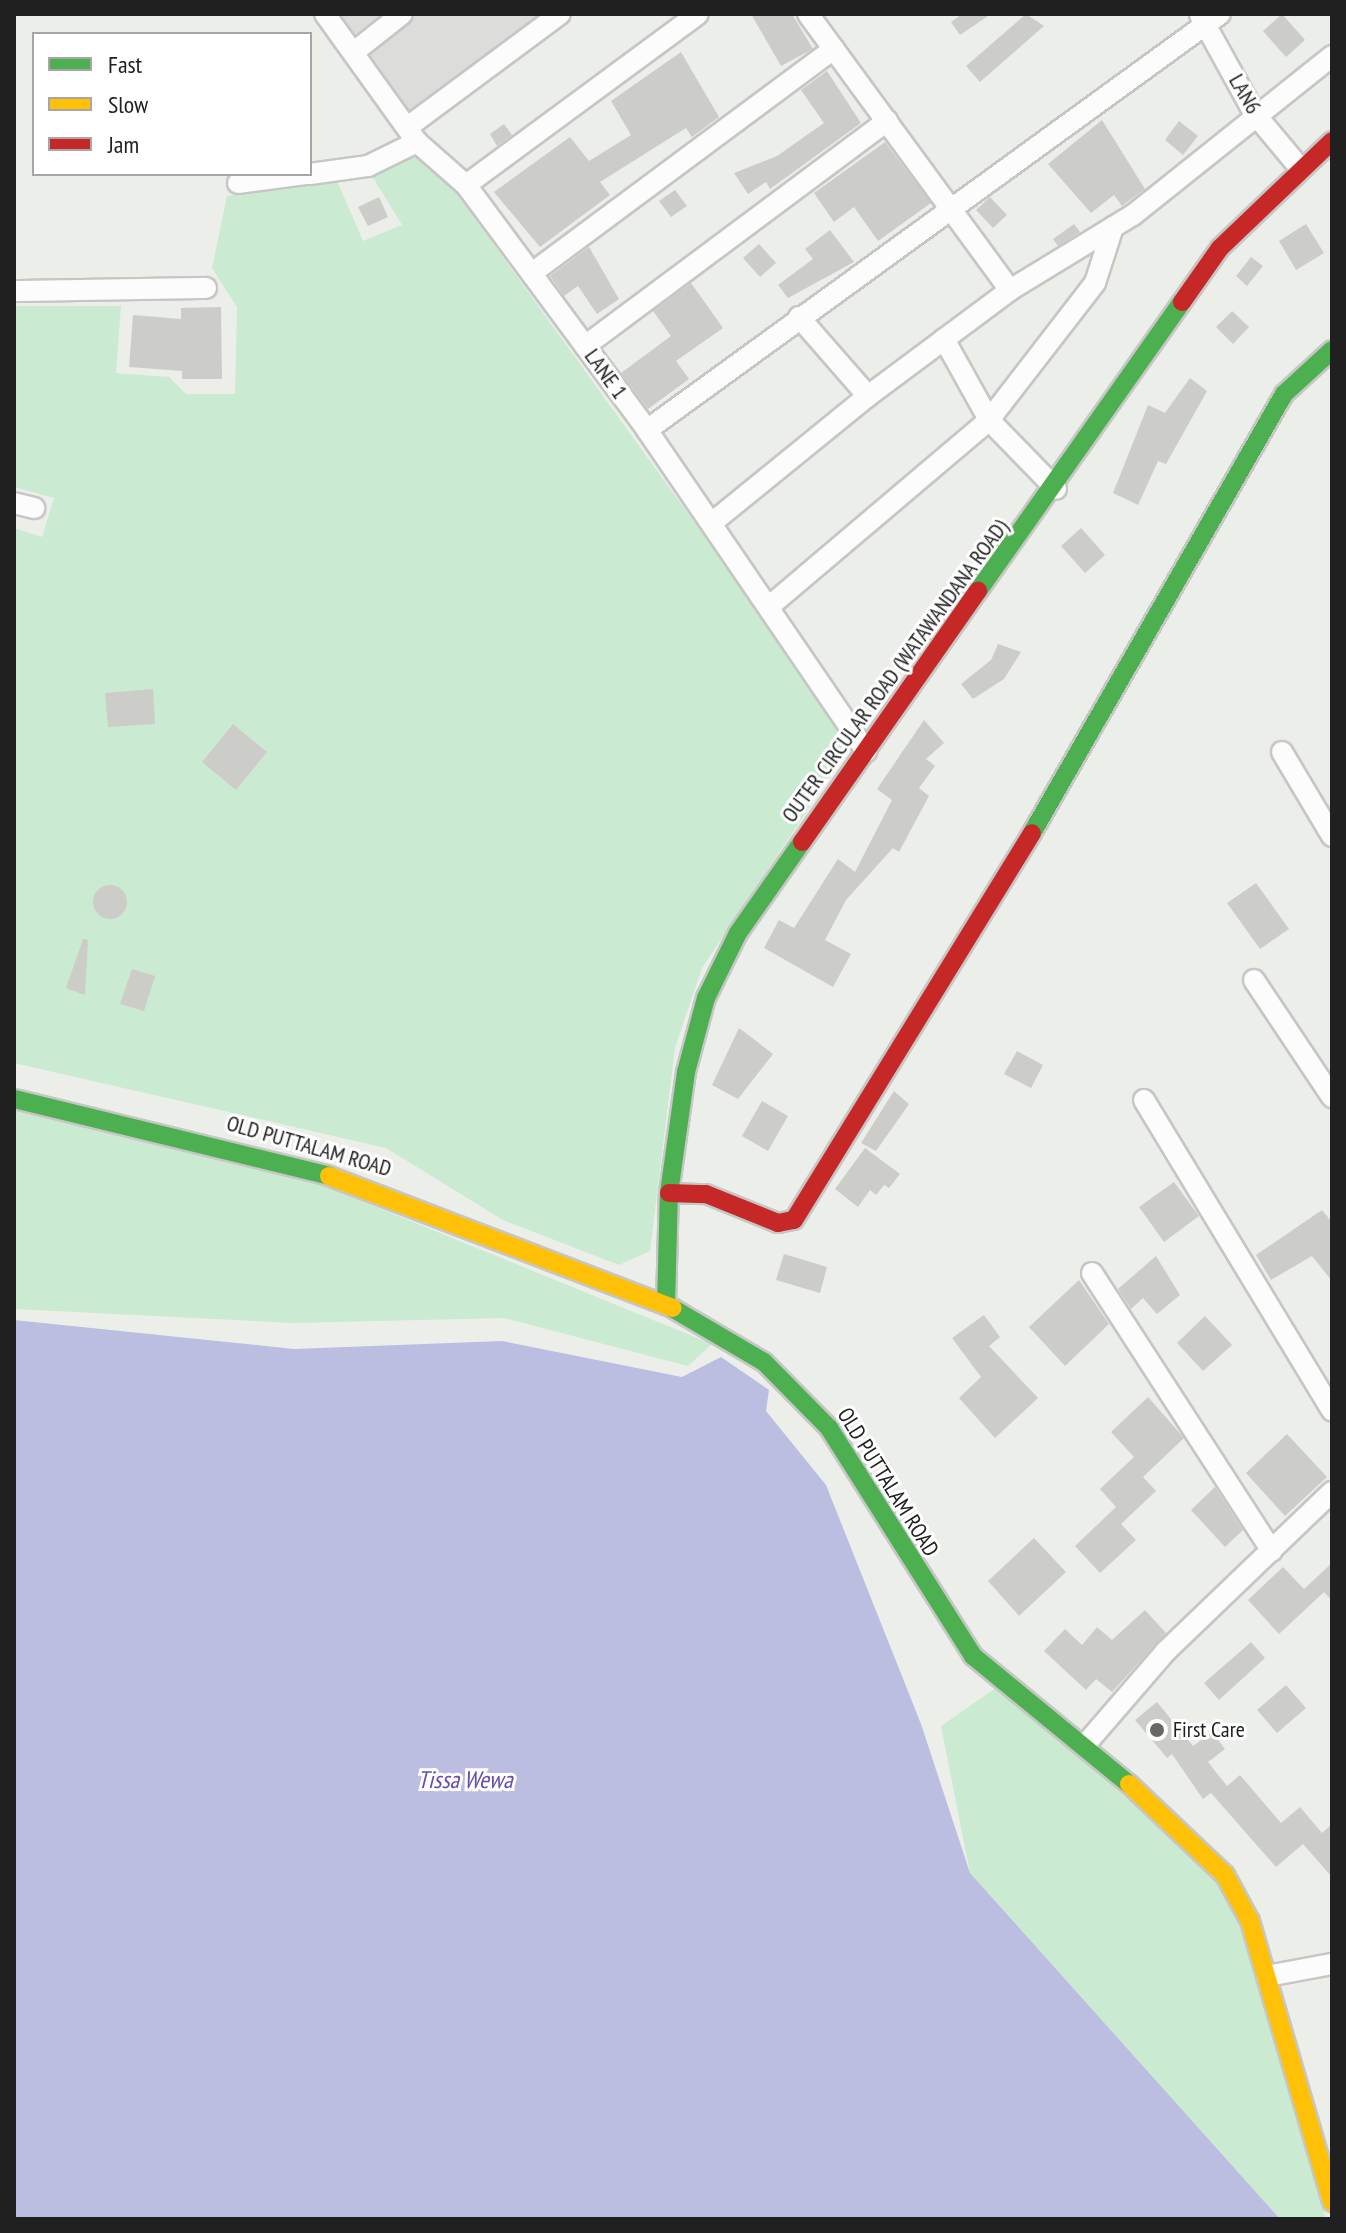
<!DOCTYPE html>
<style>
body{margin:0}
#map{position:relative;width:1346px;height:2233px;overflow:hidden;background:#eceee9;font-family:"PT Sans Narrow",sans-serif}
div>[style]{position:absolute}
.residential>*{inset:0;background:#dcddda}
.grass>*{inset:0;background:#caebd1}
.water>*{inset:0;background:#bcbee1}
.building>*{inset:0;background:#cccdc8}
.round{border-radius:50%}
.roads{filter:drop-shadow(2px 0 #c6c7c5) drop-shadow(-2px 0 #c6c7c5) drop-shadow(0 2px #c6c7c5) drop-shadow(0 -2px #c6c7c5)}
.street>*{height:20px;margin:-10px;padding:0 10px;transform-origin:10px;border-radius:10px;background:#fcfcfc}
.fast>*{height:18px;margin:-9px;padding:0 9px;transform-origin:9px;border-radius:9px;background:#4caf50}
.slow>*{height:18px;margin:-9px;padding:0 9px;transform-origin:9px;border-radius:9px;background:#ffc107}
.jam>*{height:18px;margin:-9px;padding:0 9px;transform-origin:9px;border-radius:9px;background:#c62828}
.dots>*{width:22px;height:22px;translate:-50% -50%;box-sizing:border-box;border:4px solid #fff;border-radius:50%}
span{translate:-50% -50%;white-space:nowrap;text-align:center;line-height:1.15;-webkit-text-stroke:6px #fff;paint-order:stroke}
.street-label{font-size:22px;color:#202020}
.poi-label{font-size:22px;color:#202020}
.left{translate:0 -50%;text-align:left}
.water-label{font-size:24px;color:#654daf;font-style:italic}
.frame{position:absolute;inset:0;border:16px solid #202020;pointer-events:none}
.legend{position:absolute;left:32px;top:32px;width:280px;height:144px;box-sizing:border-box;background:#fff;border:2px solid #a6a6a6;margin:0;padding:10px 14px;list-style:none;font-size:24px;color:#202020}
.legend li{display:flex;align-items:center;gap:16px;height:40px}
.legend b{width:40px;border:2px solid #a6a6a6}
</style>
<div id="map">
<div class="residential">
<div style="clip-path:polygon(325px 14px,560px 14px,409px 126px)"></div>
</div>
<div class="grass">
<div style="clip-path:polygon(424px 148px,853px 742px,702px 968px,675px 1048px,650px 1251px,619px 1265px,503px 1220px,386px 1148px,14px 1063px,14px 528px,42px 537px,54px 498px,14px 487px,14px 306px,121px 306px,116px 373px,169px 377px,186px 394px,235px 394px,237px 307px,212px 268px,227px 196px,337px 181px,363px 241px,402px 225px,372px 176px)"></div>
<div style="clip-path:polygon(14px 1111px,283px 1169px,712px 1344px,688px 1366px,504px 1318px,294px 1323px,14px 1309px)"></div>
<div style="clip-path:polygon(997px 1687px,1218px 1877px,1256px 1965px,1326px 2219px,1280px 2219px,970px 1873px,941px 1726px)"></div>
</div>
<div class="water">
<div style="clip-path:polygon(14px 1320px,294px 1349px,502px 1341px,682px 1377px,721px 1357px,769px 1390px,766px 1411px,826px 1485px,921px 1724px,970px 1873px,1280px 2219px,14px 2219px)"></div>
</div>
<div class="building">
<div style="clip-path:polygon(751px 14px,792px 14px,813px 49px,781px 66px)"></div>
<div style="clip-path:polygon(962px 14px,991px 14px,960px 35px,951px 22px)"></div>
<div style="clip-path:polygon(1026px 14px,1044px 26px,980px 82px,966px 66px)"></div>
<div style="clip-path:polygon(1282px 14px,1305px 40px,1286px 57px,1263px 31px)"></div>
<div style="clip-path:polygon(681px 52px,719px 117px,692px 137px,686px 128px,600px 182px,610px 195px,540px 247px,494px 192px,570px 137px,589px 161px,631px 135px,611px 101px)"></div>
<div style="clip-path:polygon(827px 71px,861px 123px,770px 189px,766px 182px,748px 194px,734px 173px,777px 156px,824px 123px,801px 90px)"></div>
<div style="clip-path:polygon(1102px 120px,1145px 189px,1122px 206px,1114px 195px,1091px 213px,1048px 164px)"></div>
<div style="clip-path:polygon(1179px 121px,1198px 136px,1183px 155px,1165px 140px)"></div>
<div style="clip-path:polygon(504px 124px,512px 135px,497px 146px,490px 134px)"></div>
<div style="clip-path:polygon(885px 142px,931px 203px,878px 241px,854px 207px,834px 222px,814px 193px)"></div>
<div style="clip-path:polygon(675px 190px,687px 206px,671px 217px,659px 201px)"></div>
<div style="clip-path:polygon(379px 197px,388px 217px,368px 226px,358px 207px)"></div>
<div style="clip-path:polygon(990px 197px,1007px 215px,993px 228px,976px 210px)"></div>
<div style="clip-path:polygon(1074px 224px,1080px 232px,1058px 246px,1053px 239px)"></div>
<div style="clip-path:polygon(1306px 224px,1324px 253px,1296px 270px,1279px 241px)"></div>
<div style="clip-path:polygon(830px 230px,854px 262px,788px 298px,778px 285px,813px 259px,805px 249px)"></div>
<div style="clip-path:polygon(759px 244px,776px 263px,760px 277px,743px 258px)"></div>
<div style="clip-path:polygon(589px 247px,619px 299px,597px 314px,578px 286px,564px 296px,550px 276px)"></div>
<div style="clip-path:polygon(1251px 257px,1263px 266px,1247px 286px,1236px 276px)"></div>
<div style="clip-path:polygon(691px 283px,723px 328px,676px 361px,689px 379px,648px 409px,621px 373px,671px 336px,653px 311px)"></div>
<div style="clip-path:polygon(221px 307px,222px 379px,182px 379px,182px 371px,129px 367px,133px 315px,181px 319px,181px 308px)"></div>
<div style="clip-path:polygon(1232px 311px,1249px 327px,1233px 344px,1216px 327px)"></div>
<div style="clip-path:polygon(1190px 378px,1207px 391px,1166px 464px,1158px 461px,1138px 505px,1113px 493px,1148px 405px,1165px 413px)"></div>
<div style="clip-path:polygon(1081px 528px,1105px 555px,1085px 573px,1061px 546px)"></div>
<div style="clip-path:polygon(998px 644px,1021px 652px,1004px 679px,973px 699px,961px 684px,991px 660px)"></div>
<div style="clip-path:polygon(153px 689px,155px 724px,108px 727px,105px 693px)"></div>
<div style="clip-path:polygon(924px 720px,944px 743px,926px 759px,935px 766px,919px 788px,929px 796px,899px 852px,893px 848px,846px 900px,825px 940px,851px 954px,833px 987px,764px 948px,779px 920px,794px 928px,838px 859px,855px 872px,892px 800px,877px 789px)"></div>
<div style="clip-path:polygon(233px 724px,267px 752px,236px 790px,202px 762px)"></div>
<div style="clip-path:polygon(1256px 883px,1289px 929px,1260px 949px,1227px 903px)"></div>
<div class="round" style="left:93px;top:885px;width:34px;height:34px"></div>
<div style="clip-path:polygon(83px 939px,88px 940px,85px 995px,66px 988px)"></div>
<div style="clip-path:polygon(132px 969px,155px 976px,144px 1011px,120px 1004px)"></div>
<div style="clip-path:polygon(739px 1028px,773px 1054px,738px 1099px,712px 1085px)"></div>
<div style="clip-path:polygon(1017px 1051px,1043px 1065px,1031px 1088px,1004px 1074px)"></div>
<div style="clip-path:polygon(894px 1091px,909px 1104px,876px 1151px,861px 1143px)"></div>
<div style="clip-path:polygon(762px 1101px,788px 1116px,768px 1151px,742px 1136px)"></div>
<div style="clip-path:polygon(865px 1148px,900px 1174px,889px 1188px,884px 1185px,876px 1195px,870px 1190px,858px 1207px,835px 1189px)"></div>
<div style="clip-path:polygon(1174px 1182px,1199px 1216px,1164px 1242px,1139px 1207px)"></div>
<div style="clip-path:polygon(1322px 1210px,1332px 1222px,1332px 1281px,1312px 1256px,1271px 1280px,1256px 1255px)"></div>
<div style="clip-path:polygon(784px 1254px,827px 1267px,820px 1293px,776px 1280px)"></div>
<div style="clip-path:polygon(1156px 1256px,1180px 1295px,1157px 1314px,1143px 1298px,1131px 1309px,1118px 1289px)"></div>
<div style="clip-path:polygon(1079px 1280px,1109px 1324px,1065px 1366px,1029px 1327px)"></div>
<div style="clip-path:polygon(984px 1315px,1000px 1337px,989px 1346px,1038px 1398px,995px 1438px,959px 1398px,981px 1377px,952px 1338px)"></div>
<div style="clip-path:polygon(1205px 1316px,1232px 1345px,1203px 1371px,1177px 1343px)"></div>
<div style="clip-path:polygon(1148px 1397px,1184px 1438px,1143px 1477px,1156px 1491px,1121px 1524px,1136px 1540px,1100px 1573px,1075px 1546px,1116px 1507px,1100px 1489px,1134px 1457px,1111px 1432px)"></div>
<div style="clip-path:polygon(1287px 1434px,1327px 1477px,1285px 1516px,1246px 1473px)"></div>
<div style="clip-path:polygon(1215px 1487px,1243px 1530px,1225px 1547px,1191px 1510px)"></div>
<div style="clip-path:polygon(1034px 1538px,1066px 1572px,1019px 1616px,988px 1581px)"></div>
<div style="clip-path:polygon(1332px 1563px,1332px 1601px,1324px 1592px,1279px 1634px,1248px 1600px,1283px 1567px,1304px 1589px)"></div>
<div style="clip-path:polygon(1145px 1610px,1166px 1633px,1112px 1692px,1096px 1679px,1086px 1690px,1044px 1651px,1065px 1629px,1082px 1645px,1097px 1627px,1112px 1640px)"></div>
<div style="clip-path:polygon(1251px 1642px,1265px 1658px,1219px 1700px,1204px 1683px)"></div>
<div style="clip-path:polygon(1286px 1685px,1306px 1708px,1277px 1733px,1257px 1710px)"></div>
<div style="clip-path:polygon(1157px 1702px,1193px 1746px,1212px 1732px,1225px 1749px,1208px 1762px,1227px 1786px,1240px 1775px,1281px 1823px,1300px 1807px,1322px 1833px,1332px 1824px,1332px 1877px,1303px 1844px,1276px 1867px,1211px 1793px,1203px 1799px,1172px 1754px,1167px 1758px,1135px 1720px)"></div>
</div>
<div class="roads">
<div class="street">
<div style="left:325px;top:14px;width:158px;rotate:54.3deg"></div>
<div style="left:417px;top:142px;width:65px;rotate:41.3deg"></div>
<div style="left:466px;top:185px;width:305px;rotate:53.5deg"></div>
<div style="left:647px;top:430px;width:389px;rotate:55.7deg"></div>
<div style="left:808px;top:14px;width:342px;rotate:53.8deg"></div>
<div style="left:1200px;top:15px;width:112px;rotate:61.1deg"></div>
<div style="left:1254px;top:113px;width:72px;rotate:50.1deg"></div>
<div style="left:354px;top:52px;width:61px;rotate:-38.4deg"></div>
<div style="left:409px;top:126px;width:188px;rotate:-36.6deg"></div>
<div style="left:310px;top:174px;width:59px;rotate:-7.9deg"></div>
<div style="left:368px;top:166px;width:55px;rotate:-26.1deg"></div>
<div style="left:238px;top:183px;width:69px;rotate:-7.5deg"></div>
<div style="left:466px;top:185px;width:288px;rotate:-36.4deg"></div>
<div style="left:532px;top:273px;width:376px;rotate:-36.6deg"></div>
<div style="left:14px;top:291px;width:192px;rotate:-0.9deg"></div>
<div style="left:799px;top:317px;width:105px;rotate:48.9deg"></div>
<div style="left:944px;top:339px;width:93px;rotate:60.9deg"></div>
<div style="left:989px;top:420px;width:96px;rotate:45.8deg"></div>
<div style="left:585px;top:346px;width:377px;rotate:-36.7deg"></div>
<div style="left:647px;top:430px;width:708px;rotate:-35.98deg"></div>
<div style="left:14px;top:503px;width:21px;rotate:14deg"></div>
<div style="left:713px;top:522px;width:200px;rotate:-39.1deg"></div>
<div style="left:868px;top:396px;width:177px;rotate:-36.7deg"></div>
<div style="left:1010px;top:290px;width:144px;rotate:-31.4deg"></div>
<div style="left:1133px;top:215px;width:255px;rotate:-38.6deg"></div>
<div style="left:771px;top:605px;width:286px;rotate:-40.3deg"></div>
<div style="left:989px;top:420px;width:173px;rotate:-52.3deg"></div>
<div style="left:1095px;top:283px;width:59px;rotate:-72.2deg"></div>
<div style="left:1282px;top:752px;width:98px;rotate:59.2deg"></div>
<div style="left:1254px;top:980px;width:141px;rotate:56.3deg"></div>
<div style="left:1144px;top:1100px;width:363px;rotate:58.8deg"></div>
<div style="left:1092px;top:1273px;width:331px;rotate:57.1deg"></div>
<div style="left:1085px;top:1745px;width:124px;rotate:-49.2deg"></div>
<div style="left:1166px;top:1651px;width:230px;rotate:-43.8deg"></div>
<div style="left:1267px;top:1976px;width:66px;rotate:-10.5deg"></div>
</div>
<div class="fast">
<div style="left:978px;top:591px;width:354px;rotate:-54.8deg"></div>
<div style="left:1032px;top:833px;width:506px;rotate:-60.14deg"></div>
<div style="left:1284px;top:394px;width:65px;rotate:-42.5deg"></div>
<div style="left:14px;top:1099px;width:324px;rotate:13.7deg"></div>
<div style="left:666px;top:1305px;width:112px;rotate:-88.5deg"></div>
<div style="left:669px;top:1193px;width:122px;rotate:-82deg"></div>
<div style="left:686px;top:1072px;width:77px;rotate:-74.9deg"></div>
<div style="left:706px;top:998px;width:72px;rotate:-63.8deg"></div>
<div style="left:738px;top:933px;width:111px;rotate:-54.9deg"></div>
<div style="left:672px;top:1308px;width:107px;rotate:30.4deg"></div>
<div style="left:764px;top:1362px;width:93px;rotate:45.4deg"></div>
<div style="left:829px;top:1428px;width:270px;rotate:57.7deg"></div>
<div style="left:973px;top:1656px;width:202px;rotate:39.4deg"></div>
</div>
<div class="slow">
<div style="left:329px;top:1176px;width:368px;rotate:21deg"></div>
<div style="left:1129px;top:1784px;width:132px;rotate:43.5deg"></div>
<div style="left:1225px;top:1875px;width:52px;rotate:61.5deg"></div>
<div style="left:1250px;top:1921px;width:293px;rotate:73.7deg"></div>
</div>
<div class="jam">
<div style="left:1182px;top:302px;width:66px;rotate:-54.9deg"></div>
<div style="left:1220px;top:248px;width:155px;rotate:-43.7deg"></div>
<div style="left:802px;top:842px;width:307px;rotate:-55deg"></div>
<div style="left:669px;top:1193px;width:37px;rotate:2deg"></div>
<div style="left:706px;top:1194px;width:78px;rotate:21.9deg"></div>
<div style="left:778px;top:1223px;width:16px;rotate:-11deg"></div>
<div style="left:794px;top:1220px;width:454px;rotate:-58.4deg"></div>
</div>
</div>
<div class="dots">
<div style="left:1157px;top:1730px;background:#676866"></div>
</div>
<div class="street-label">
<span style="left:1245px;top:94px;rotate:60deg">LAN6</span>
<span style="left:606px;top:374px;rotate:54deg">LANE 1</span>
<span style="left:895px;top:671px;rotate:-54deg">OUTER CIRCULAR ROAD (WATAWANDANA ROAD)</span>
<span style="left:309px;top:1146px;rotate:16deg">OLD PUTTALAM ROAD</span>
<span style="left:888px;top:1482px;rotate:58deg">OLD PUTTALAM ROAD</span>
</div>
<div class="poi-label">
<span class="left" style="left:1173px;top:1730px">First Care</span>
</div>
<div class="water-label">
<span style="left:465px;top:1780px">Tissa Wewa</span>
</div>
<div class="frame"></div>
<ul class="legend">
<li><b style="height:10px;background:#4caf50"></b>Fast</li>
<li><b style="height:10px;background:#ffc107"></b>Slow</li>
<li><b style="height:10px;background:#c62828"></b>Jam</li>
</ul>
</div>
